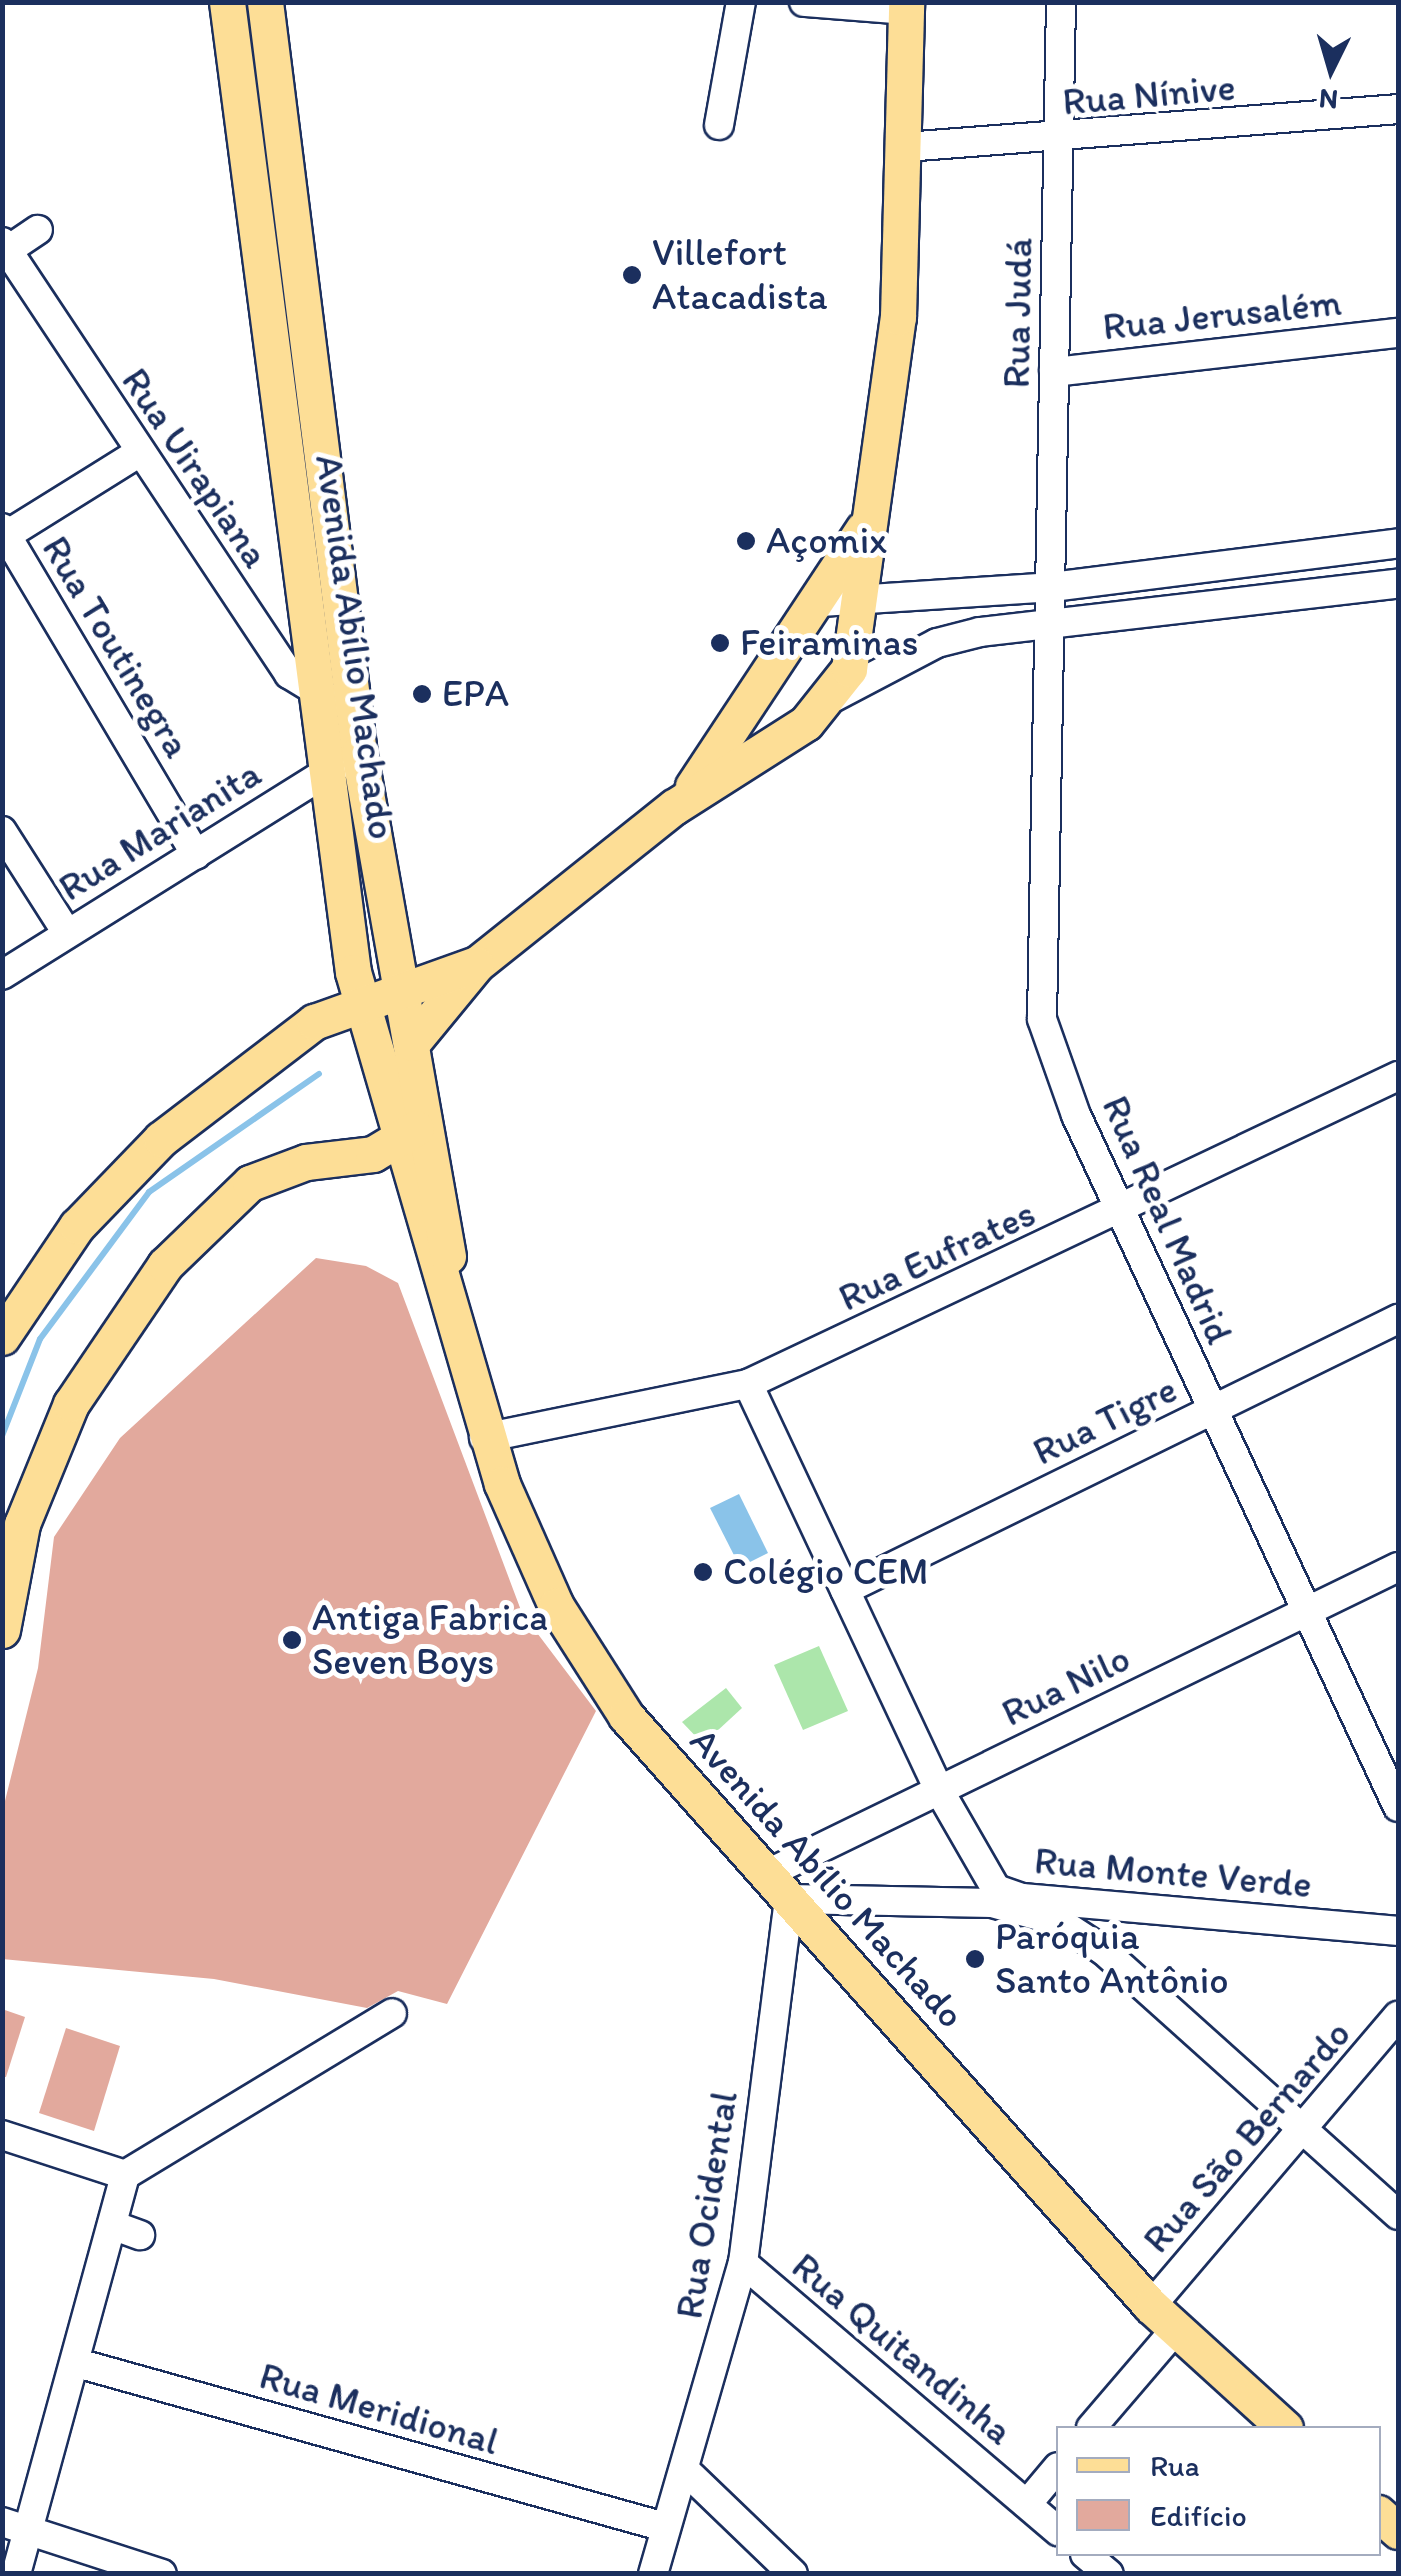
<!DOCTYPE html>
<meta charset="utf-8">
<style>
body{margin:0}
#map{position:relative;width:1401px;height:2576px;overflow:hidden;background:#fff;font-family:Itim,sans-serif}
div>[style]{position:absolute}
.green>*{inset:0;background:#ace6ab}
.water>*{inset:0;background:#8ac3e9}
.stream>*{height:6px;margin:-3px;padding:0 3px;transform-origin:3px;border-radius:3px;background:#8ac3e9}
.building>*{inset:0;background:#e2a99d}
.roads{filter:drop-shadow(2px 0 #1b2f5e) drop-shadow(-2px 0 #1b2f5e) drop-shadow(0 2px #1b2f5e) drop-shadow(0 -2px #1b2f5e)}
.minor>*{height:28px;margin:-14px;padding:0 14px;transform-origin:14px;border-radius:14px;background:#fff}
.major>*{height:35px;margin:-17.5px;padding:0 17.5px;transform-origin:17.5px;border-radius:17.5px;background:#fdde96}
.dots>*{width:28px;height:28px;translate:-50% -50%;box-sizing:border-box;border:5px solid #fff;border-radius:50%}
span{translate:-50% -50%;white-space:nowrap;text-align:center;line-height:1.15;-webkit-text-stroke:10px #fff;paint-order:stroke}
.street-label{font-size:38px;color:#1b2f5e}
.poi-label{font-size:38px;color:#1b2f5e}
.left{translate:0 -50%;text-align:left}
.frame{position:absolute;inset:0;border:5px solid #1b2f5e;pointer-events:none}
.legend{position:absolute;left:1056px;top:2426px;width:325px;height:130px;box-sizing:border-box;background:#fff;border:2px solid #a4acbf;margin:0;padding:12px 18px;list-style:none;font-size:30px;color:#1b2f5e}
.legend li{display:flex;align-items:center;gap:20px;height:50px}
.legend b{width:50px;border:2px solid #a4acbf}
.north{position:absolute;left:1281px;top:20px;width:100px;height:100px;-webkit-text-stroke:8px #fff;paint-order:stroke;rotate:185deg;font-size:28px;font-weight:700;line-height:40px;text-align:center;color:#1b2f5e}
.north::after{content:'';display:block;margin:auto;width:35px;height:45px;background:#1b2f5e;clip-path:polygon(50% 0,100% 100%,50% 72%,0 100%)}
</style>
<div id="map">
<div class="green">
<div style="clip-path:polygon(819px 1646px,848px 1711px,803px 1730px,774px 1665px)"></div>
<div style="clip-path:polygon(726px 1688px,742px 1708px,703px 1744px,682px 1722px)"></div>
</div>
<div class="water">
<div style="clip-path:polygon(739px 1494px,768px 1553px,740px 1567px,710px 1508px)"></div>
</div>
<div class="stream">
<div style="left:2px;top:1436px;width:104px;rotate:-68.6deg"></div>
<div style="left:40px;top:1339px;width:183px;rotate:-53.4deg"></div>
<div style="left:149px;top:1192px;width:207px;rotate:-34.8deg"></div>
</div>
<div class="building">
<div style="clip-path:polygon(316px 1258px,366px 1266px,398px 1283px,522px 1613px,596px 1711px,447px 2004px,398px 1991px,367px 2008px,214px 1979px,2px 1959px,2px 1813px,38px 1668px,54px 1537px,120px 1438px)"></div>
<div style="clip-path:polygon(2px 2009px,25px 2017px,6px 2077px,2px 2077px)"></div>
<div style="clip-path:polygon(66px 2028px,120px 2046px,94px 2131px,39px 2113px)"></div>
</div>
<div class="roads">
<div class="minor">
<div style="left:804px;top:2px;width:102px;rotate:4.5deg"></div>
<div style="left:1061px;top:2px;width:1017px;rotate:91.07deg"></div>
<div style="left:1042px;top:1019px;width:102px;rotate:70.5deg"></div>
<div style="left:1076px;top:1115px;width:763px;rotate:65.05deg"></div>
<div style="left:719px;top:125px;width:125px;rotate:-79.9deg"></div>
<div style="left:905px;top:147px;width:494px;rotate:-4.4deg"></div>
<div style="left:2px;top:242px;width:519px;rotate:56.4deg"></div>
<div style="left:289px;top:674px;width:48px;rotate:31.4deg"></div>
<div style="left:8px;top:250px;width:36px;rotate:-34deg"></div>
<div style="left:1054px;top:372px;width:346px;rotate:-6.5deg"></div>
<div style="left:2px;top:528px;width:380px;rotate:59.3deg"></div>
<div style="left:2px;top:538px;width:159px;rotate:-31.9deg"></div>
<div style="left:823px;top:602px;width:229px;rotate:-3.7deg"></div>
<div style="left:1052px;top:587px;width:349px;rotate:-7.2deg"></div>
<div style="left:834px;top:697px;width:116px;rotate:-27.7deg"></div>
<div style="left:937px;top:643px;width:44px;rotate:-14.3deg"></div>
<div style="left:980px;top:632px;width:421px;rotate:-6.6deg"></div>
<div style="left:2px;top:831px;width:121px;rotate:57.5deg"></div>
<div style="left:2px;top:975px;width:398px;rotate:-32deg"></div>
<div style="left:748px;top:1384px;width:449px;rotate:64.8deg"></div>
<div style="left:939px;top:1790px;width:114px;rotate:60.1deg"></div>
<div style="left:996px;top:1889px;width:28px;rotate:19deg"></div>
<div style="left:1022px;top:1898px;width:377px;rotate:5deg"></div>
<div style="left:484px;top:1438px;width:269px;rotate:-11.6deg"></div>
<div style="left:748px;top:1384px;width:719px;rotate:-25.35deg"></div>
<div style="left:845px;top:1590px;width:616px;rotate:-26.11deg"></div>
<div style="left:767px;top:1874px;width:702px;rotate:-25.94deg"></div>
<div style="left:2px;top:2135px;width:129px;rotate:18deg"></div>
<div style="left:125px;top:2175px;width:312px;rotate:-31.2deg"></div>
<div style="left:112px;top:2225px;width:30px;rotate:20deg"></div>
<div style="left:743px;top:2263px;width:414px;rotate:40.4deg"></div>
<div style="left:1151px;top:2306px;width:381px;rotate:-49.6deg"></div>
<div style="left:77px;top:2363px;width:606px;rotate:15.59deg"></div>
<div style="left:1091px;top:2428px;width:130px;rotate:-49.4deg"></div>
<div style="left:684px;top:2469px;width:151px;rotate:43.9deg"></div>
<div style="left:1027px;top:2504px;width:48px;rotate:-50deg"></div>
<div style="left:2px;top:2522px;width:168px;rotate:18deg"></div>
<div style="left:1085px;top:2554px;width:31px;rotate:40deg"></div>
<div style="left:16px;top:2574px;width:414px;rotate:-74.7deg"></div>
<div style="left:653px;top:2574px;width:324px;rotate:-73.9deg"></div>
<div style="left:743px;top:2263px;width:367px;rotate:-82.8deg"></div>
<div style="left:789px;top:1899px;width:203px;rotate:1.1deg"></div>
<div style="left:992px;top:1903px;width:68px;rotate:15.3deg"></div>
<div style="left:1058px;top:1921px;width:55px;rotate:33.1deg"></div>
<div style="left:1104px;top:1951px;width:395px;rotate:41.9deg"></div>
</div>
<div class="major">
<div style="left:227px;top:2px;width:978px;rotate:82.6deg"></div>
<div style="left:353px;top:972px;width:533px;rotate:73.77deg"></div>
<div style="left:502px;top:1484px;width:133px;rotate:66.1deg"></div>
<div style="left:556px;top:1606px;width:130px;rotate:57.5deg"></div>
<div style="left:626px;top:1716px;width:790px;rotate:48.34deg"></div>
<div style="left:1151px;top:2306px;width:181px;rotate:42.3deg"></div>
<div style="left:265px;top:2px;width:757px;rotate:82.87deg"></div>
<div style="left:359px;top:753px;width:511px;rotate:79.97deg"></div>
<div style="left:693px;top:786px;width:308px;rotate:-56.5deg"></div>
<div style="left:412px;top:1043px;width:102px;rotate:-50.6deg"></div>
<div style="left:477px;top:964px;width:252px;rotate:-38.6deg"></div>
<div style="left:674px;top:807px;width:156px;rotate:-32.5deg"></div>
<div style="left:806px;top:723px;width:69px;rotate:-51.5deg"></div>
<div style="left:849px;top:669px;width:355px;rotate:-82.1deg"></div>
<div style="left:898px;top:317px;width:315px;rotate:-88.5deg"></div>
<div style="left:2px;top:1337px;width:134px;rotate:-56deg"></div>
<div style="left:77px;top:1226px;width:121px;rotate:-46deg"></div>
<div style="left:161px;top:1139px;width:193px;rotate:-37.4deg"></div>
<div style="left:314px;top:1022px;width:172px;rotate:-19.7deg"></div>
<div style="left:2px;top:1630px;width:108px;rotate:-79.3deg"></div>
<div style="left:22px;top:1524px;width:130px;rotate:-67.8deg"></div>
<div style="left:71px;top:1404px;width:168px;rotate:-55.9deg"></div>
<div style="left:165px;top:1265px;width:118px;rotate:-44deg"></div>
<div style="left:250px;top:1183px;width:60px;rotate:-20.6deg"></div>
<div style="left:306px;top:1162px;width:67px;rotate:-6.8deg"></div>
<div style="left:373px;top:1154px;width:50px;rotate:-31.2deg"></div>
<div style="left:1378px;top:2513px;width:27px;rotate:42deg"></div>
</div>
</div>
<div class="dots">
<div style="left:632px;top:275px;background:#1b2f5e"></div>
<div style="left:746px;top:541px;background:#1b2f5e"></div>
<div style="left:720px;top:643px;background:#1b2f5e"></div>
<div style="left:422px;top:694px;background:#1b2f5e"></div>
<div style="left:703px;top:1572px;background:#1b2f5e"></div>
<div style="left:292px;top:1640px;background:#1b2f5e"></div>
<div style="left:975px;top:1959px;background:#1b2f5e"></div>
</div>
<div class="street-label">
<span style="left:1149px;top:95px;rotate:-5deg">Rua Nínive</span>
<span style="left:1018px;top:313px;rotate:-89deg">Rua Judá</span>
<span style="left:1222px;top:315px;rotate:-6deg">Rua Jerusalém</span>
<span style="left:195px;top:468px;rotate:56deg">Rua Uirapiana</span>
<span style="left:116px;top:647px;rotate:59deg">Rua Toutinegra</span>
<span style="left:355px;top:647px;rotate:82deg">Avenida Abílio Machado</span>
<span style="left:160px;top:831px;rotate:-32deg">Rua Marianita</span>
<span style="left:1167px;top:1220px;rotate:66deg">Rua Real Madrid</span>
<span style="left:937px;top:1256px;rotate:-25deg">Rua Eufrates</span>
<span style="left:1105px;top:1421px;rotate:-26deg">Rua Tigre</span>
<span style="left:1066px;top:1686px;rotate:-26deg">Rua Nilo</span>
<span style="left:1173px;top:1873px;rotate:5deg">Rua Monte Verde</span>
<span style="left:827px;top:1878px;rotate:48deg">Avenida Abílio Machado</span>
<span style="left:1247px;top:2137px;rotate:-49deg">Rua São Bernardo</span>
<span style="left:707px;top:2205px;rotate:-81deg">Rua Ocidental</span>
<span style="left:902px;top:2349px;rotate:40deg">Rua Quitandinha</span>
<span style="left:379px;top:2409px;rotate:16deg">Rua Meridional</span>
</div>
<div class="poi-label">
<span class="left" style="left:652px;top:275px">Villefort<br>Atacadista</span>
<span class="left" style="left:766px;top:541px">Açomix</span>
<span class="left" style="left:740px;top:643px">Feiraminas</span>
<span class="left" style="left:442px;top:694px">EPA</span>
<span class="left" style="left:723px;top:1572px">Colégio CEM</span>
<span class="left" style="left:312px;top:1640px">Antiga Fabrica<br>Seven Boys</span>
<span class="left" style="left:995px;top:1959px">Paróquia<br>Santo Antônio</span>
</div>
<div class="frame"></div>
<ul class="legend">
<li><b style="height:12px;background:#fdde96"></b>Rua</li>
<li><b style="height:28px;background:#e2a99d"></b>Edifício</li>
</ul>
<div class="north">N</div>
</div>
